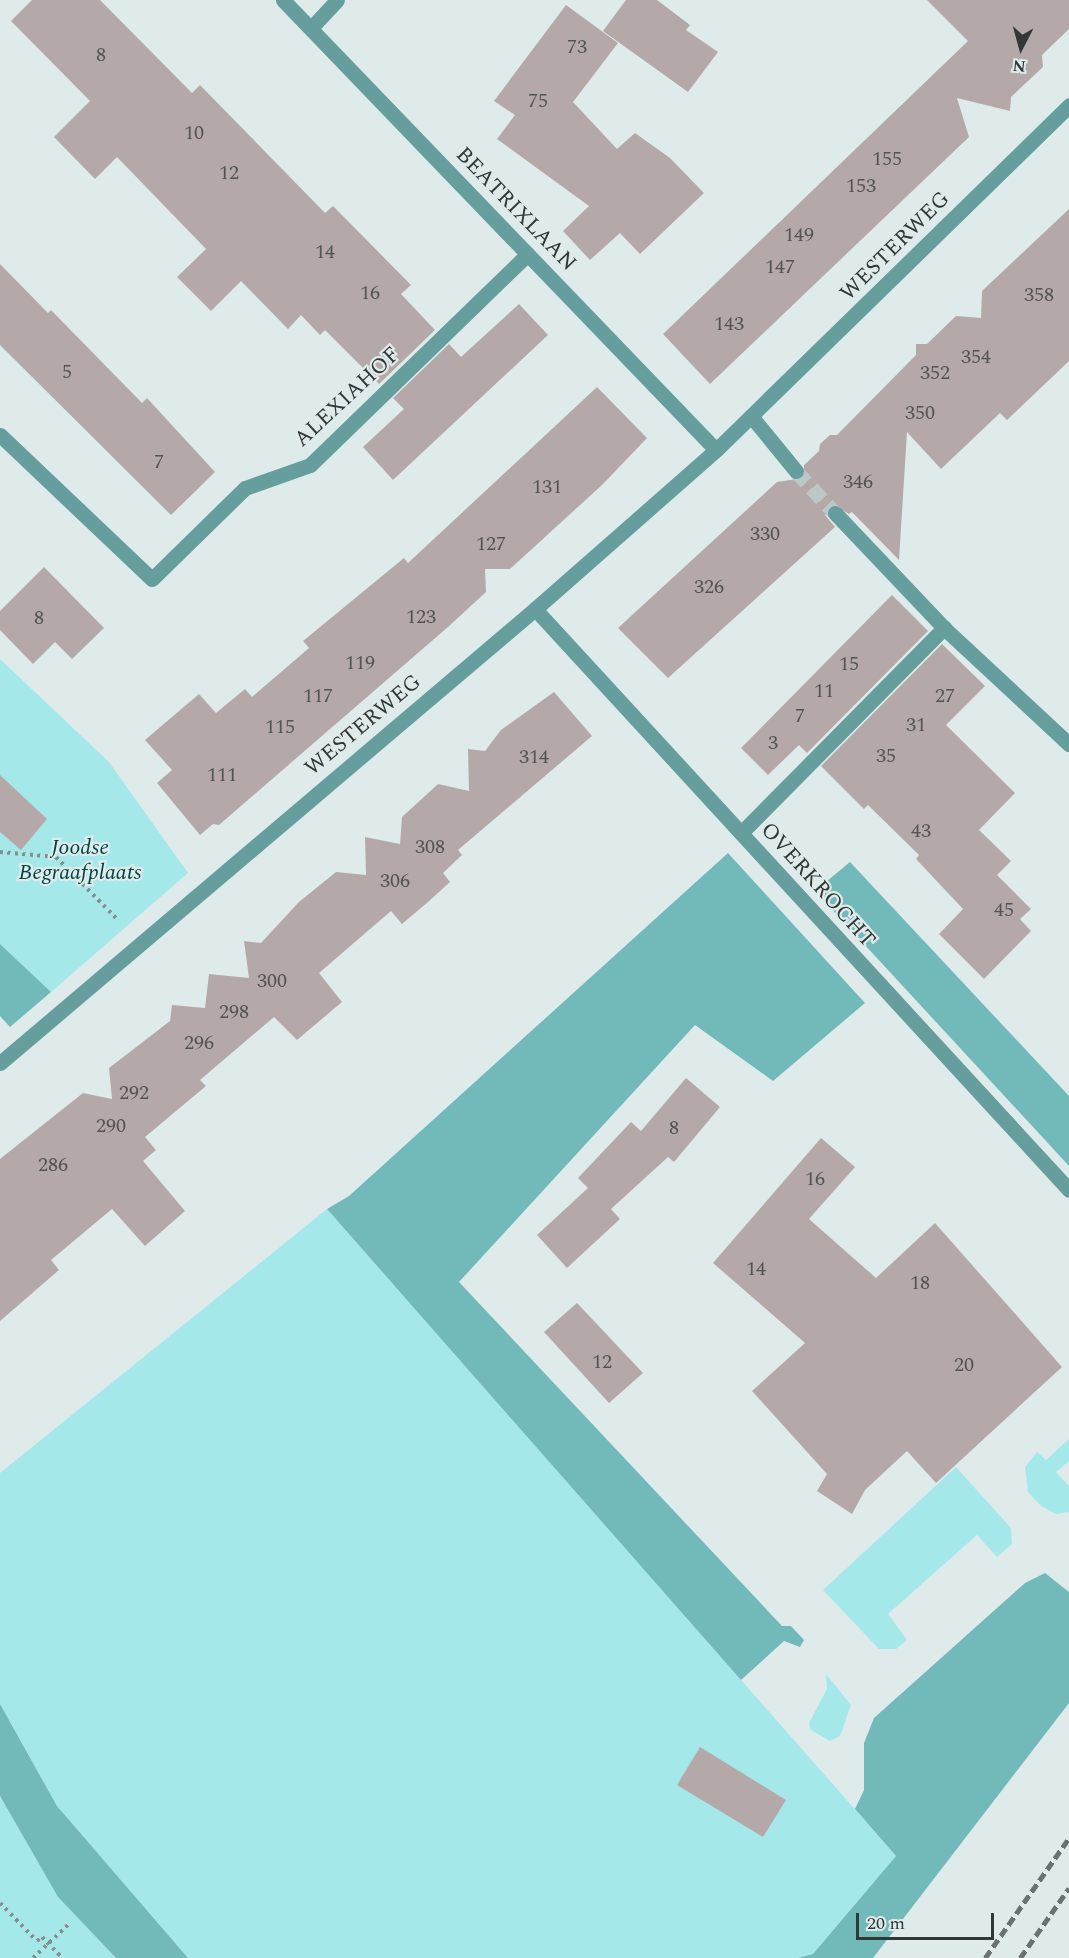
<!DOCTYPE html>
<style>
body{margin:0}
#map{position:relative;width:1069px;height:1958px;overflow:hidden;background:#dfebeb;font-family:Spectral,serif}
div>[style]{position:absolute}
.green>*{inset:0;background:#a5e8e9}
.forest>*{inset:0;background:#72b9b9}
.building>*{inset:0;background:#b4a9a8}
.minor-tunnel>*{height:15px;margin-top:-7.5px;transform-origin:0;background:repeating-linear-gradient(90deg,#bcc7c7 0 15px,transparent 0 23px)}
.path>*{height:4px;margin-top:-2px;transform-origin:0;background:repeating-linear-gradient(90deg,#868f8f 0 3px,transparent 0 7.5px)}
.minor>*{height:15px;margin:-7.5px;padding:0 7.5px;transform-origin:7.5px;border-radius:7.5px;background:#669e9e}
.rail>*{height:4.5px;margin-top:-2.25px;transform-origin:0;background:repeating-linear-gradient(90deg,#6a7171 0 9px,transparent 0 13.5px)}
span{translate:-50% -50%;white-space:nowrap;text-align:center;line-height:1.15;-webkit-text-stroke:4.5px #dfebeb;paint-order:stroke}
.number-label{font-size:20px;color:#525453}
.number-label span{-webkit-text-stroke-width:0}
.street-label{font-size:22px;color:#323737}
.park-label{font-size:22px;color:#004546;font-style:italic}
.north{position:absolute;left:991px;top:18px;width:60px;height:60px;-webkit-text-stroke:4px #dfebeb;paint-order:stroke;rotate:186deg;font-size:16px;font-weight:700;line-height:24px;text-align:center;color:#323737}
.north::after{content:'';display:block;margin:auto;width:21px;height:27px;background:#323737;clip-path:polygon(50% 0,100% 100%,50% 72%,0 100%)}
.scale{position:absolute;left:856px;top:1913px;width:138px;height:27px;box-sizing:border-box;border:3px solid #323737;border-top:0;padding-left:8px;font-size:18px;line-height:21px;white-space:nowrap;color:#323737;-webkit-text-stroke:4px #dfebeb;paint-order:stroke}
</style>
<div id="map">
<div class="green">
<div style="clip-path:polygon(0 659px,109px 762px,188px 873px,51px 992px,0 944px)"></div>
<div style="clip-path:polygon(327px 1209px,896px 1856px,813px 1954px,798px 1958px,188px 1958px,57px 1806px,0 1704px,0 1473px)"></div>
<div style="clip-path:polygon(1069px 1439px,1069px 1461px,1056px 1472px,1069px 1486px,1069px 1512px,1056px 1514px,1041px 1506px,1028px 1492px,1025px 1467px,1037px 1452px,1046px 1460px)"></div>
<div style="clip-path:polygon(956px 1467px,1011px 1528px,1012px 1544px,997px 1557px,977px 1535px,888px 1614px,907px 1640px,896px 1649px,879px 1649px,823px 1590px)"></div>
<div style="clip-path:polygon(826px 1674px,851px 1705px,840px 1736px,830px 1741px,811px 1730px,809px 1723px,827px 1689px)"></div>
<div style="clip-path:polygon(0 1796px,58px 1897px,116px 1958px,0 1958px)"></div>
</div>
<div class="forest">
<div style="clip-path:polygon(728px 853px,865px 1003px,773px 1081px,695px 1025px,459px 1282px,782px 1626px,791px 1626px,804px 1640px,800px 1647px,784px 1641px,741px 1680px,327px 1209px,349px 1196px)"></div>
<div style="clip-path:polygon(850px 862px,1069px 1096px,1069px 1166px,815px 891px)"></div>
<div style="clip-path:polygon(0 944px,51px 992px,10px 1027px,0 1016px)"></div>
<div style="clip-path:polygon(1045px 1573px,1069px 1592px,1069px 1703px,873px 1958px,798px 1958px,813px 1954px,896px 1856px,855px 1809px,864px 1790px,864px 1743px,874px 1718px,1025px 1583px)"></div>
<div style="clip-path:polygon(0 1704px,57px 1806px,188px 1958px,116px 1958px,58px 1897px,0 1796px)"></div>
</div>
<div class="building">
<div style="clip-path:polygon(32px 0,100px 0,192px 93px,200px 85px,325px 213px,333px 206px,411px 285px,401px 294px,435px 330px,379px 384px,325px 330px,320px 335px,301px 315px,288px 329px,241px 281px,211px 311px,177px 277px,206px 249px,117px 157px,95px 179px,54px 137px,90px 101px,11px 21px)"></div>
<div style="clip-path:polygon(626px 0,657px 0,690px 25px,686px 30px,718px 52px,688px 92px,603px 31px)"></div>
<div style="clip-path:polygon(927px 0,1069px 0,1069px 29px,1042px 55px,1043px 67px,1011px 97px,1010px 111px,957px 98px,969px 137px,710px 384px,663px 334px,968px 41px)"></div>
<div style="clip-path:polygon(566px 5px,618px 43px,573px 102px,617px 149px,635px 133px,670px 158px,704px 193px,640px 254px,620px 233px,590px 260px,563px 231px,589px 206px,497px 139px,515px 115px,494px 101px)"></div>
<div style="clip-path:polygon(1069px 209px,1069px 361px,1007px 420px,1000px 413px,941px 469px,907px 432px,899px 560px,852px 512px,849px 514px,832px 504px,825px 515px,835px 527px,668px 678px,618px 628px,777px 482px,803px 478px,804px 465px,819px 451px,820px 444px,830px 435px,837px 435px,916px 355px,916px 344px,927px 344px,956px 316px,981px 318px,982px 291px)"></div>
<div style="clip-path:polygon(0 264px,48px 313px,51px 310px,142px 403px,147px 398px,215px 472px,171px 515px,0 345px)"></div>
<div style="clip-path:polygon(519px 304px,548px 335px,393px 480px,363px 447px,404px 409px,393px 398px,449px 344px,461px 357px)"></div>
<div style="clip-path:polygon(597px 387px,647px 438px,602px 485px,510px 569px,485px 569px,486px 592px,448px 627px,219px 825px,213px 824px,200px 835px,157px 783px,172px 770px,145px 740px,199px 694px,216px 713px,245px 689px,252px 697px,309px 648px,303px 641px,404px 558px,408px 563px)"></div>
<div style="clip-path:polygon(44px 567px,104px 628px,72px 659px,55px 642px,33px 664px,0 630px,0 611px)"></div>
<div style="clip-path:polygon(892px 595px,928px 631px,807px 753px,799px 745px,768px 775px,741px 748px)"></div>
<div style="clip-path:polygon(942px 644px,985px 686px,946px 725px,1015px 793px,979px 830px,1011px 861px,997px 875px,1031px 909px,1020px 919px,1031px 931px,984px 979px,939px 934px,963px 909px,916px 859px,919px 855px,868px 805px,864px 809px,821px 766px)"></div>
<div style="clip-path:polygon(554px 692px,592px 736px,458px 850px,462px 855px,443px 873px,450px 882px,428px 902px,402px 924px,391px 911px,319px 973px,342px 1002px,297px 1040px,274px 1017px,200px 1080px,206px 1086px,145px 1137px,156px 1150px,143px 1161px,185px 1211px,145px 1246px,112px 1209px,51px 1260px,59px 1270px,0 1321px,0 1159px,83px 1093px,112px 1099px,109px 1068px,170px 1021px,172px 1005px,205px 1008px,209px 974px,249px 978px,244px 941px,261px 943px,299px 902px,336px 872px,366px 875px,365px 837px,400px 844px,402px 817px,438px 784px,469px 791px,468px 749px,485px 751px,501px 730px)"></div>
<div style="clip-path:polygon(0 775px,47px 819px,21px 850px,0 832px)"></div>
<div style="clip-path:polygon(686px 1078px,720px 1107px,674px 1162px,668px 1157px,611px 1209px,620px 1219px,567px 1268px,537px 1235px,588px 1188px,578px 1178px,631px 1122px,641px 1131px)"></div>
<div style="clip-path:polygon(821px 1138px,855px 1167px,809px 1219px,876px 1278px,935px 1223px,1062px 1367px,936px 1483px,907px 1451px,865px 1490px,852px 1514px,817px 1491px,827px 1474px,752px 1391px,805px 1343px,713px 1263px)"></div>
<div style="clip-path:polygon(577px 1303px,643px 1373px,609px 1403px,544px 1332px)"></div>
<div style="clip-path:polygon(700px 1747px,786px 1800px,763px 1837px,677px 1785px)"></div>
</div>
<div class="minor-tunnel">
<div style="left:796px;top:471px;width:57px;rotate:47.1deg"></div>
</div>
<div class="path">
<div style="left:0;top:852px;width:56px;rotate:5.1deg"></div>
<div style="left:56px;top:857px;width:90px;rotate:45.5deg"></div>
<div style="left:0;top:1903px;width:53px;rotate:45.8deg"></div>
<div style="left:37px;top:1941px;width:6px;rotate:-39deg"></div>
<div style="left:42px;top:1937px;width:29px;rotate:46deg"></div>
<div style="left:33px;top:1958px;width:50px;rotate:-43.4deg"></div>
</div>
<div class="minor">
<div style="left:283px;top:0;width:624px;rotate:46.1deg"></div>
<div style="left:311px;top:28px;width:38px;rotate:-47deg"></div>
<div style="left:751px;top:416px;width:71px;rotate:50.7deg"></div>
<div style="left:0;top:435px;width:209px;rotate:43.5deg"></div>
<div style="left:152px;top:579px;width:130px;rotate:-44.4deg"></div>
<div style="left:245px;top:488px;width:69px;rotate:-19.5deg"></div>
<div style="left:310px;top:465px;width:303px;rotate:-44.1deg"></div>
<div style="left:835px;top:513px;width:158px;rotate:46.5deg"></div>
<div style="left:944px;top:628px;width:171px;rotate:42.9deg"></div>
<div style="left:535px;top:609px;width:789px;rotate:47.41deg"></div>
<div style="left:741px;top:833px;width:289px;rotate:-45.3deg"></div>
<div style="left:0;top:1063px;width:702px;rotate:-40.32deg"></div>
<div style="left:535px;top:609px;width:241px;rotate:-41.3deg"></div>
<div style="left:716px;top:450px;width:494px;rotate:-44.3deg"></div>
</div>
<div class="rail">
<div style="left:985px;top:1958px;width:146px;rotate:-55deg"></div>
<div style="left:1020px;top:1958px;width:85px;rotate:-55deg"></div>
</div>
<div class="number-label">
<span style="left:577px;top:47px">73</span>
<span style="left:101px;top:55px">8</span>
<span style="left:538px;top:101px">75</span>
<span style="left:194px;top:133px">10</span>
<span style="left:887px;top:159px">155</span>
<span style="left:229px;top:173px">12</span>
<span style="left:861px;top:186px">153</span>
<span style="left:799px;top:235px">149</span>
<span style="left:325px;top:252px">14</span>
<span style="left:780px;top:267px">147</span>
<span style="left:370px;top:293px">16</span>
<span style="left:1039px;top:295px">358</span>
<span style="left:729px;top:324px">143</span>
<span style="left:976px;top:357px">354</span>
<span style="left:67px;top:372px">5</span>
<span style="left:935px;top:373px">352</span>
<span style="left:920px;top:413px">350</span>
<span style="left:159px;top:462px">7</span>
<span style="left:858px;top:482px">346</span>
<span style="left:547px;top:487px">131</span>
<span style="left:765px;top:534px">330</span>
<span style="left:491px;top:544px">127</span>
<span style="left:709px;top:587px">326</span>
<span style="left:421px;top:617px">123</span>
<span style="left:39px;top:618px">8</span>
<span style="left:360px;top:663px">119</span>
<span style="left:849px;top:664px">15</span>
<span style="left:824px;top:691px">11</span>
<span style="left:318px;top:696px">117</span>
<span style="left:945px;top:696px">27</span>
<span style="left:800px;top:716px">7</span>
<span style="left:916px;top:725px">31</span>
<span style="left:280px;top:727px">115</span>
<span style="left:773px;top:743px">3</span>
<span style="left:886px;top:756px">35</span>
<span style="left:534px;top:757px">314</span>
<span style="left:222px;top:775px">111</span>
<span style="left:921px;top:831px">43</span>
<span style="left:430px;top:847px">308</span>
<span style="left:395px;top:881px">306</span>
<span style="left:1004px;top:910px">45</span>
<span style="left:272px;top:981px">300</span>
<span style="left:234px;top:1012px">298</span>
<span style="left:199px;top:1043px">296</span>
<span style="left:134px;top:1093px">292</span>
<span style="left:111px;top:1126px">290</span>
<span style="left:674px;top:1128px">8</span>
<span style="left:53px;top:1165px">286</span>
<span style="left:815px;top:1179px">16</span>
<span style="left:756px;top:1269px">14</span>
<span style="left:920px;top:1283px">18</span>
<span style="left:602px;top:1362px">12</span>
<span style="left:964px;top:1365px">20</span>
</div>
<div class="street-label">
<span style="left:516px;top:209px;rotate:46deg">BEATRIXLAAN</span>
<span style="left:895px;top:246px;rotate:-45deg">WESTERWEG</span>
<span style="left:347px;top:397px;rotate:-43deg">ALEXIAHOF</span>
<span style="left:363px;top:725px;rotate:-40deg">WESTERWEG</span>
<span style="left:818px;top:885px;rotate:48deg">OVERKROCHT</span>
</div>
<div class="park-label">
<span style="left:80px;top:860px">Joodse<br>Begraafplaats</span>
</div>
<div class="north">N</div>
<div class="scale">20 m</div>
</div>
